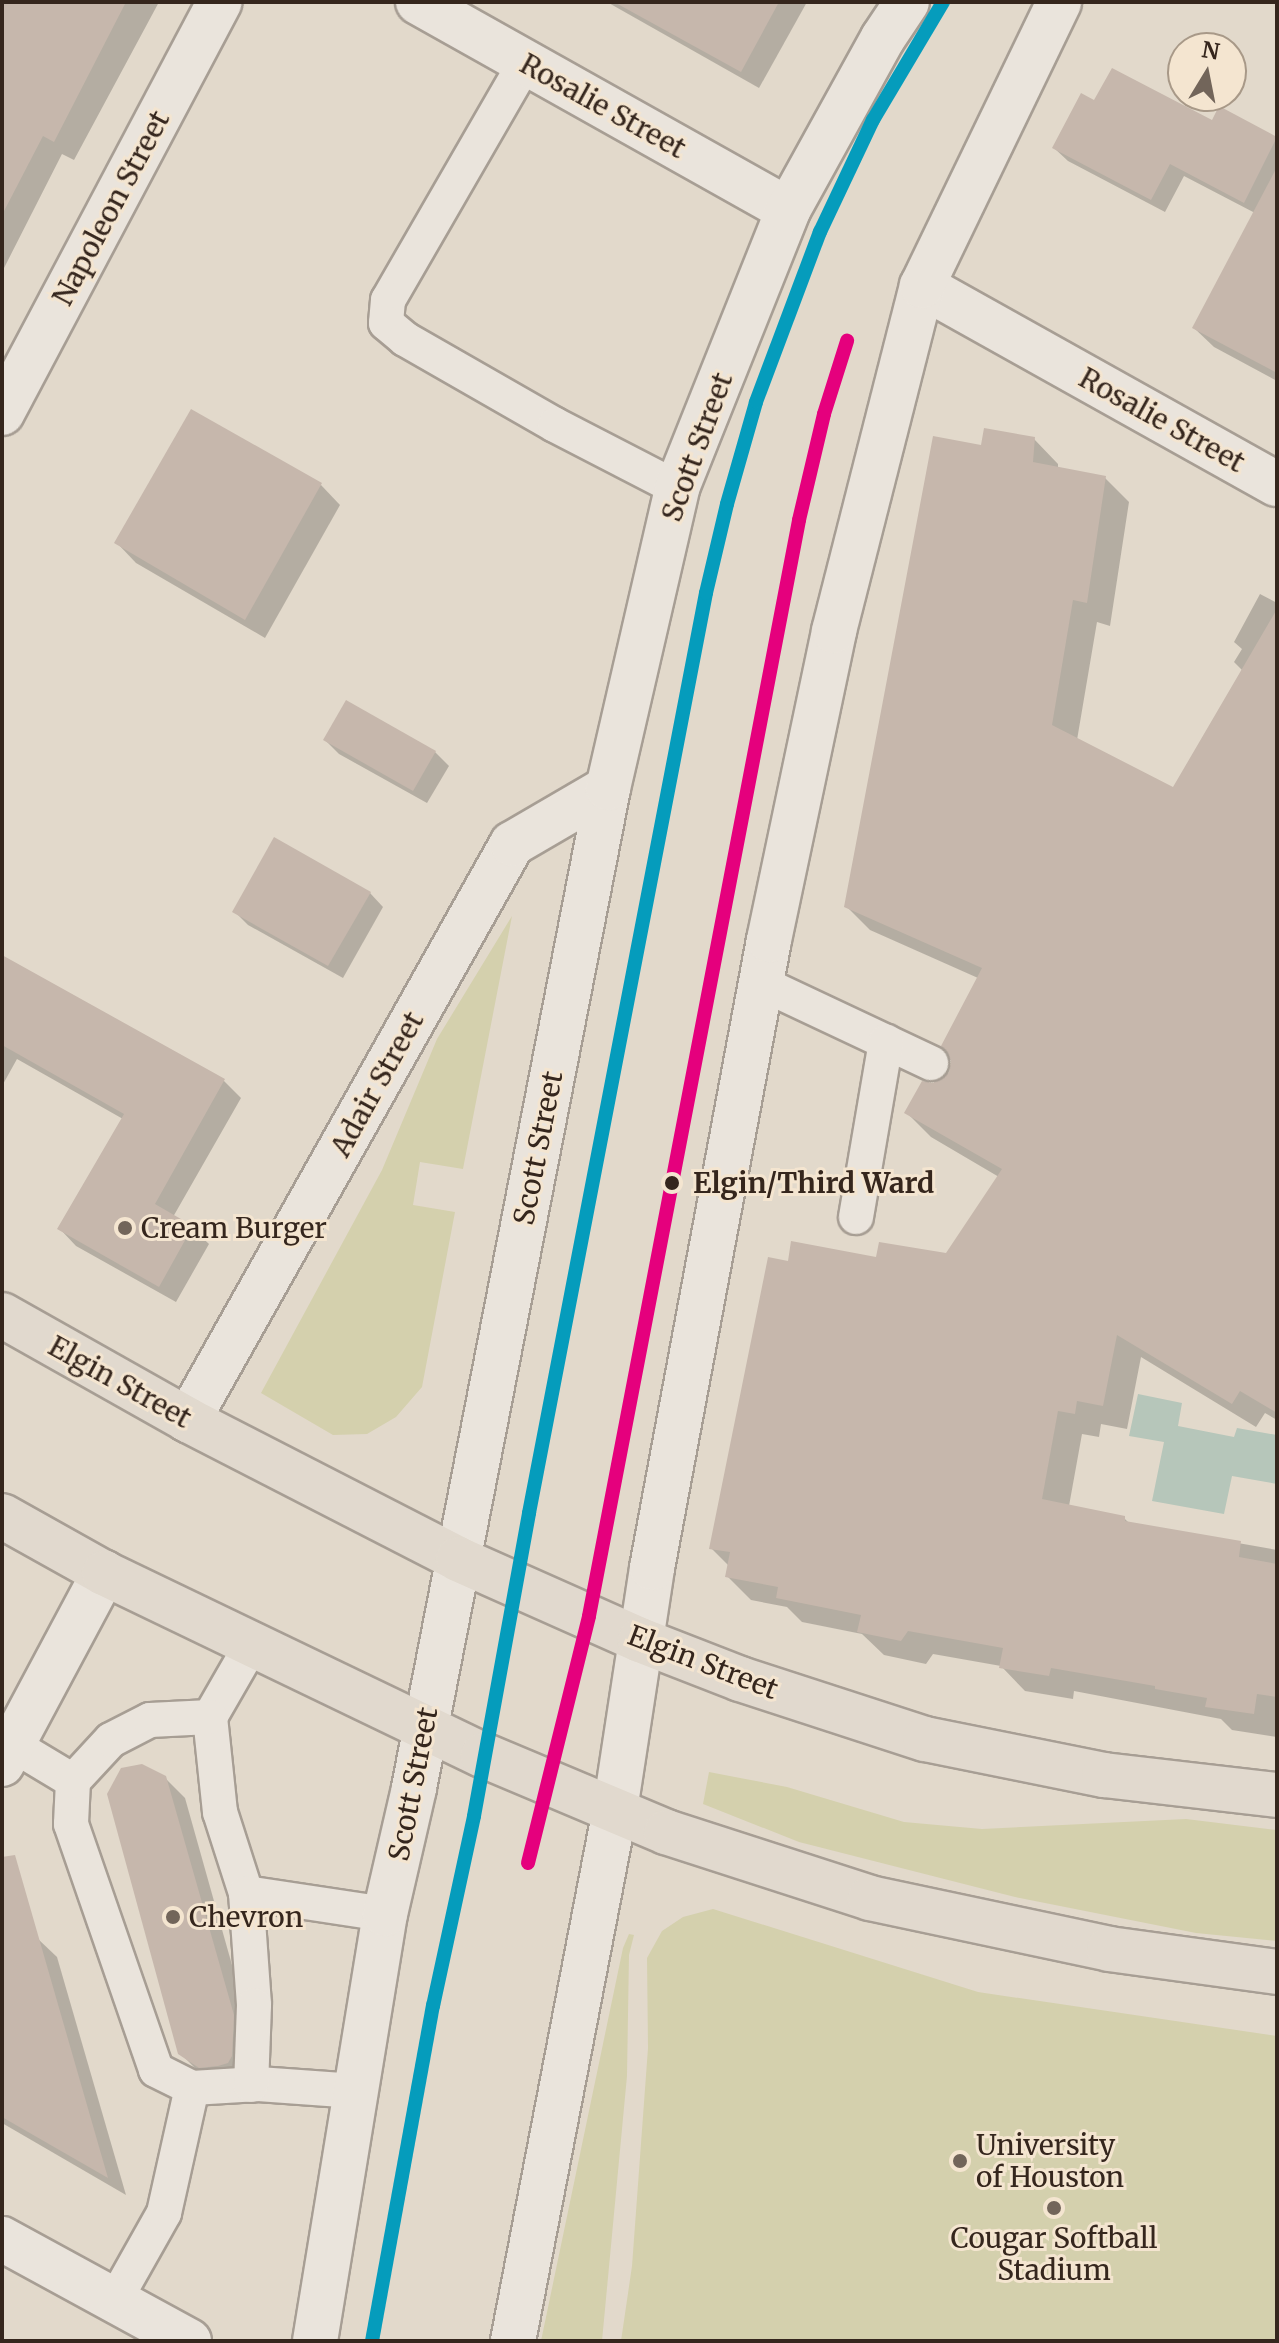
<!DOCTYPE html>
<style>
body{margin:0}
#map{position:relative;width:1279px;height:2343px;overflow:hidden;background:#e2d9cb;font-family:Merriweather,serif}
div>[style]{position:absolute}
.green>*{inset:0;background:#d4d0ad}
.water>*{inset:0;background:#b6c6ba}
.shadow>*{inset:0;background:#0003}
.building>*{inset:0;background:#c6b7ac}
.roads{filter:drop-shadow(2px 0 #a79e94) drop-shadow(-2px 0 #a79e94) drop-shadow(0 2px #a79e94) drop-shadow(0 -2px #a79e94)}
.lane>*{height:34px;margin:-17px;padding:0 17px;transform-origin:17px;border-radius:17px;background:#eae4dc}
.street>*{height:44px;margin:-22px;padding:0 22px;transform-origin:22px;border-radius:22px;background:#eae4dc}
.secondary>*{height:44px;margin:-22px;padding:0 22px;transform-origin:22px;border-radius:22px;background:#eae4dc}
.primary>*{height:44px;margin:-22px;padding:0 22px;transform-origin:22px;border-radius:22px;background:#e1d9ce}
.rail-1>*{height:14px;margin:-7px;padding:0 7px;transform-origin:7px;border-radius:7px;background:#059cbc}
.rail-2>*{height:14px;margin:-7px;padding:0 7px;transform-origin:7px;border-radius:7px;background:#e5007d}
.dots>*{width:22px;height:22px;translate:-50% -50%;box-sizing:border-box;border:4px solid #f4e5d0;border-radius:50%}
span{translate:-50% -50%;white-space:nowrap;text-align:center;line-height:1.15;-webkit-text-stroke:6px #f4e5d0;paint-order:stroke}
.street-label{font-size:28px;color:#35261d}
.stop-label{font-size:28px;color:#35261d;font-weight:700}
.left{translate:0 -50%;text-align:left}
.poi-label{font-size:28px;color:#35261d}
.frame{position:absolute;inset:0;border:4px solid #35261d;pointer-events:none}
.north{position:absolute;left:1167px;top:32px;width:80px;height:80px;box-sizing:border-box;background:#f4e5d0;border:2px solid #a89988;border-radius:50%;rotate:10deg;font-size:22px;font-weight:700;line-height:32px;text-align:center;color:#35261d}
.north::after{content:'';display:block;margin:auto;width:28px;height:36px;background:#72655a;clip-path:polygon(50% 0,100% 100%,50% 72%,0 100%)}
</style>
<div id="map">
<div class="green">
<div style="clip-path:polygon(512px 916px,463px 1169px,420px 1162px,413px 1205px,455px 1212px,422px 1387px,396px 1417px,367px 1434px,333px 1435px,261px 1393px,382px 1170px,437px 1039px)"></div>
<div style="clip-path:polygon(709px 1772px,787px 1787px,904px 1822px,982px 1829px,1186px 1819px,1277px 1830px,1277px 1941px,1196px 1933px,1015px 1897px,799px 1842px,703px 1804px)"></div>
<div style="clip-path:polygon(713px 1909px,978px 1992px,1277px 2036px,1277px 2341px,621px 2341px,632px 2266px,648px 2048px,647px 1958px,662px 1931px,683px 1917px)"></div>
<div style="clip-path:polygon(629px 1934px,634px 1935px,629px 1955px,627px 2076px,602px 2341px,541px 2341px,623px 1948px)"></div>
</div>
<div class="water">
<div style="clip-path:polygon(1138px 1394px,1182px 1403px,1178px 1426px,1234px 1437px,1237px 1428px,1277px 1435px,1277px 1484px,1232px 1476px,1224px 1514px,1152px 1501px,1164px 1442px,1129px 1436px)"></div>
</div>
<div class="shadow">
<div style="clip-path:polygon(2px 2px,159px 2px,74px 160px,62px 154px,2px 272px)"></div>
<div style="clip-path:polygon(607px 2px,807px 2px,759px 88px)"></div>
<div style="clip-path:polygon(1095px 103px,1212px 122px,1220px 109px,1277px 139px,1277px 381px,1214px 347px,1194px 328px,1255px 213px,1184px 176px,1165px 212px,1068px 161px,1054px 148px)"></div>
<div style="clip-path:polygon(1034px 439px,1058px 464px,1058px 469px,1105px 478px,1129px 502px,1110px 626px,1097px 622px,1077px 740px,1174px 790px,1243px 671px,1234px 662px,1242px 649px,1234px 642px,1260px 594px,1277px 603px,1277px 1420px,1265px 1413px,1256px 1427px,1141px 1357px,1127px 1429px,1101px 1424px,1099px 1437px,1082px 1434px,1069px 1506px,1124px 1518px,1130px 1524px,1277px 1550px,1277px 1737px,1232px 1730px,1221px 1719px,1074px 1691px,1073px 1699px,1025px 1691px,1001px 1666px,933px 1654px,926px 1664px,884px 1655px,862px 1634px,802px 1622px,787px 1607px,751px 1600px,727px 1576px,729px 1566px,711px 1548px,790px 1263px,947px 1255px,999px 1177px,931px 1137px,907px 1113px,950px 1073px,978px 978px,870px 930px,846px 906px,983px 448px)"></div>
<div style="clip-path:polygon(321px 485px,340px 505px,265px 638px,136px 563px,117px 543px)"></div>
<div style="clip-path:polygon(325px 740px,435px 752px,449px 766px,427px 803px,339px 754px)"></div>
<div style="clip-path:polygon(370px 893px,383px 907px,343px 978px,248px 925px,234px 911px)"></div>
<div style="clip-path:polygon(2px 957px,224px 1081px,241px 1098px,173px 1217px,192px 1228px,209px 1244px,176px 1302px,76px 1246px,60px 1229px,123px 1119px,17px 1059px,2px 1086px)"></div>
<div style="clip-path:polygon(165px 1778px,185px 1798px,252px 2036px,251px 2076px,200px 2073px,180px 2053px)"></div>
<div style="clip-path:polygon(37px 1938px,57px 1957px,126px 2195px,2px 2123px,2px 1953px)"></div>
</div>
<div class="building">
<div style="clip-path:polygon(2px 2px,126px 2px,54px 142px,43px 136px,2px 215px)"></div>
<div style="clip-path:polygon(614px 2px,779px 2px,741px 72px)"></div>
<div style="clip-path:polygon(1112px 68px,1212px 120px,1219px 106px,1277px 137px,1244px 203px,1170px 164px,1151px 200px,1052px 148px,1081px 93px,1094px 100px)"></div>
<div style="clip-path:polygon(1277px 167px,1277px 373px,1192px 328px)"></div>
<div style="clip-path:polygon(191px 409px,322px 483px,245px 620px,114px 543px)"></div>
<div style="clip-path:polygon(984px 428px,1035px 437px,1033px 462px,1106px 476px,1087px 603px,1073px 600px,1052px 725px,1173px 787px,1277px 609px,1277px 1413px,1240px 1391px,1232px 1404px,1117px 1335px,1103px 1406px,1077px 1401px,1075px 1414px,1058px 1411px,1042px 1499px,1125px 1516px,1125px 1521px,1241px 1541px,1239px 1557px,1277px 1564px,1277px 1697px,1257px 1694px,1254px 1714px,1205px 1707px,1207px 1698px,1155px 1689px,1155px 1686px,1051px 1668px,1049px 1676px,999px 1668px,1003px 1648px,908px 1631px,901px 1641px,857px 1632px,861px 1615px,776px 1598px,778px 1587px,725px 1577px,730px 1552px,709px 1549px,768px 1257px,788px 1261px,791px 1241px,876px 1257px,879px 1242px,946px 1253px,1002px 1169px,904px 1113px,922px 1081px,933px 1083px,949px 1072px,951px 1061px,941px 1046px,982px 968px,844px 907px,933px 436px,981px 445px)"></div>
<div style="clip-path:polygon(346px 700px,436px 751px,413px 791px,323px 740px)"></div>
<div style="clip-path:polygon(274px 837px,371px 892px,328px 966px,232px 912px)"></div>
<div style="clip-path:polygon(2px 955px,225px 1079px,155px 1204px,193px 1226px,159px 1287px,57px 1229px,124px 1114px,2px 1045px)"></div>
<div style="clip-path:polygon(142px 1764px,166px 1776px,234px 2015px,232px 2056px,228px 2063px,218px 2066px,199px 2068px,178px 2054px,107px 1794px,121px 1768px)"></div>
<div style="clip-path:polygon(15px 1855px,108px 2178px,2px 2117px,2px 1857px)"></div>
</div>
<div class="roads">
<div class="lane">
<div style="left:525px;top:63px;width:274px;rotate:120deg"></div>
<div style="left:388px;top:300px;width:23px;rotate:95deg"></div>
<div style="left:386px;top:323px;width:25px;rotate:40deg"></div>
<div style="left:405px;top:339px;width:173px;rotate:29.8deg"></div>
<div style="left:555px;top:425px;width:137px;rotate:27.3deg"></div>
<div style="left:761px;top:983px;width:188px;rotate:25.2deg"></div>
<div style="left:856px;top:1217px;width:178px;rotate:-80.3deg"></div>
<div style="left:252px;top:1644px;width:84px;rotate:119.9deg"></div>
<div style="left:210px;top:1717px;width:96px;rotate:84deg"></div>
<div style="left:220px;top:1812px;width:85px;rotate:72.2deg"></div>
<div style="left:246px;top:1893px;width:141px;rotate:8.6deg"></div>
<div style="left:13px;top:1745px;width:70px;rotate:31deg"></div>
<div style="left:73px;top:1781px;width:43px;rotate:92.7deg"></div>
<div style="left:71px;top:1824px;width:260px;rotate:70.9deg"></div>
<div style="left:156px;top:2070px;width:40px;rotate:26.6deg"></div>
<div style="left:192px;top:2088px;width:66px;rotate:-3.5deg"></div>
<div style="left:258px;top:2084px;width:98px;rotate:4.1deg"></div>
<div style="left:73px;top:1781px;width:56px;rotate:-47.2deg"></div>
<div style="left:111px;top:1740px;width:44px;rotate:-27.1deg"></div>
<div style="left:150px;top:1720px;width:60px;rotate:-2.9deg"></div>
<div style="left:246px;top:1893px;width:112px;rotate:85.9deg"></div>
<div style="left:254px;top:2005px;width:80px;rotate:92.1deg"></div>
<div style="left:115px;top:2300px;width:100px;rotate:-60.6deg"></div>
<div style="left:164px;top:2213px;width:128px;rotate:-77.4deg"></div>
</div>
<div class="street">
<div style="left:418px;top:2px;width:424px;rotate:29.3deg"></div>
<div style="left:922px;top:286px;width:406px;rotate:29.2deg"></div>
<div style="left:2px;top:413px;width:465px;rotate:-62.1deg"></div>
<div style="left:188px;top:1420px;width:661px;rotate:-60.64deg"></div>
<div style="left:512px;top:844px;width:111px;rotate:-30.3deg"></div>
<div style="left:2px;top:1764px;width:217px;rotate:-61.9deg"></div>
<div style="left:2px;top:2239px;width:213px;rotate:28.6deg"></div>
</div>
<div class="secondary">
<div style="left:315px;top:2341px;width:433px;rotate:-80.7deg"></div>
<div style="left:385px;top:1914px;width:129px;rotate:-77deg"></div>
<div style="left:414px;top:1788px;width:1019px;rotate:-79.02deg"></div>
<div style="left:608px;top:788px;width:308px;rotate:-77deg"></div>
<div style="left:677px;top:488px;width:299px;rotate:-68.2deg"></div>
<div style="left:788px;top:210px;width:196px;rotate:-61.1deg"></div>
<div style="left:883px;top:38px;width:43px;rotate:-56.3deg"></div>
<div style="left:513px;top:2341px;width:541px;rotate:-79.13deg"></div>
<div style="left:615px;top:1810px;width:245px;rotate:-81.3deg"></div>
<div style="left:652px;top:1568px;width:639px;rotate:-79.45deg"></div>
<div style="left:769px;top:940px;width:316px;rotate:-78.1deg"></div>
<div style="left:834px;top:631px;width:356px;rotate:-75.7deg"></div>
<div style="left:922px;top:286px;width:315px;rotate:-64.2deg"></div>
</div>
<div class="primary">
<div style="left:2px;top:1315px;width:214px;rotate:29.4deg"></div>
<div style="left:188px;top:1420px;width:304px;rotate:27.2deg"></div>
<div style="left:458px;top:1559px;width:199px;rotate:24deg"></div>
<div style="left:640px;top:1640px;width:107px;rotate:21.3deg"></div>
<div style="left:740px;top:1679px;width:194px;rotate:18deg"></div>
<div style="left:925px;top:1739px;width:183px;rotate:11.4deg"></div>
<div style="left:1104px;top:1775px;width:174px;rotate:6.6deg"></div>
<div style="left:2px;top:1516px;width:117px;rotate:29.2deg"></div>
<div style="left:104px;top:1573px;width:420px;rotate:25.7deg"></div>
<div style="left:483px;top:1755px;width:199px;rotate:22.8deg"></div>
<div style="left:666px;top:1832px;width:214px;rotate:17.9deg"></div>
<div style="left:870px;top:1898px;width:244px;rotate:12deg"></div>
<div style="left:1109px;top:1949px;width:170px;rotate:7.8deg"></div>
</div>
</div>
<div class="rail-1">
<div style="left:372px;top:2341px;width:341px;rotate:-79.7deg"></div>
<div style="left:433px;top:2006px;width:194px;rotate:-77.8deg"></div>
<div style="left:474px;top:1816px;width:308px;rotate:-79.7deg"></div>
<div style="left:529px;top:1513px;width:937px;rotate:-79.11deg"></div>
<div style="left:706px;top:593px;width:91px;rotate:-76.7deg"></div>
<div style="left:727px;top:504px;width:106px;rotate:-74.1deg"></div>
<div style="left:756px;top:402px;width:182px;rotate:-69.4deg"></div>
<div style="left:820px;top:232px;width:124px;rotate:-64.7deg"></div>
<div style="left:873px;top:120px;width:137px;rotate:-59.3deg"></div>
</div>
<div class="rail-2">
<div style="left:528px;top:1863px;width:254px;rotate:-76.1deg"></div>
<div style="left:589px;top:1616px;width:1116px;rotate:-79.15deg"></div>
<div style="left:799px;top:520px;width:109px;rotate:-76.7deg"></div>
<div style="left:824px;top:414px;width:77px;rotate:-72.5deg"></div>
</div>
<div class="dots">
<div style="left:672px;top:1183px;background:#35261d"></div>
<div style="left:125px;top:1228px;background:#72655a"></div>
<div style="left:173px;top:1917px;background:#72655a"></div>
<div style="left:960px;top:2161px;background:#72655a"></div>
<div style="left:1054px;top:2208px;background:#72655a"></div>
</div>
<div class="street-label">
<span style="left:603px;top:106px;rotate:29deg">Rosalie Street</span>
<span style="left:111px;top:208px;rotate:-62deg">Napoleon Street</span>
<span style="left:1162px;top:420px;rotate:29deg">Rosalie Street</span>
<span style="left:697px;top:447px;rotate:-70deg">Scott Street</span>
<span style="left:377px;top:1084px;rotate:-61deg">Adair Street</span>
<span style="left:538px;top:1148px;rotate:-79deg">Scott Street</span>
<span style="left:120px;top:1382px;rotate:29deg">Elgin Street</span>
<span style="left:703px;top:1662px;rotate:21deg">Elgin Street</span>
<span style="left:413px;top:1784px;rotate:-79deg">Scott Street</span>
</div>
<div class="stop-label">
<span class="left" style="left:693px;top:1183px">Elgin/Third Ward</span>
</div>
<div class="poi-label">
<span class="left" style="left:141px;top:1228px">Cream Burger</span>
<span class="left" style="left:189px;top:1917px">Chevron</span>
<span class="left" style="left:976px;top:2161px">University<br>of Houston</span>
<span style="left:1054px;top:2254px">Cougar Softball<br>Stadium</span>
</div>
<div class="frame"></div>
<div class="north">N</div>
</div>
